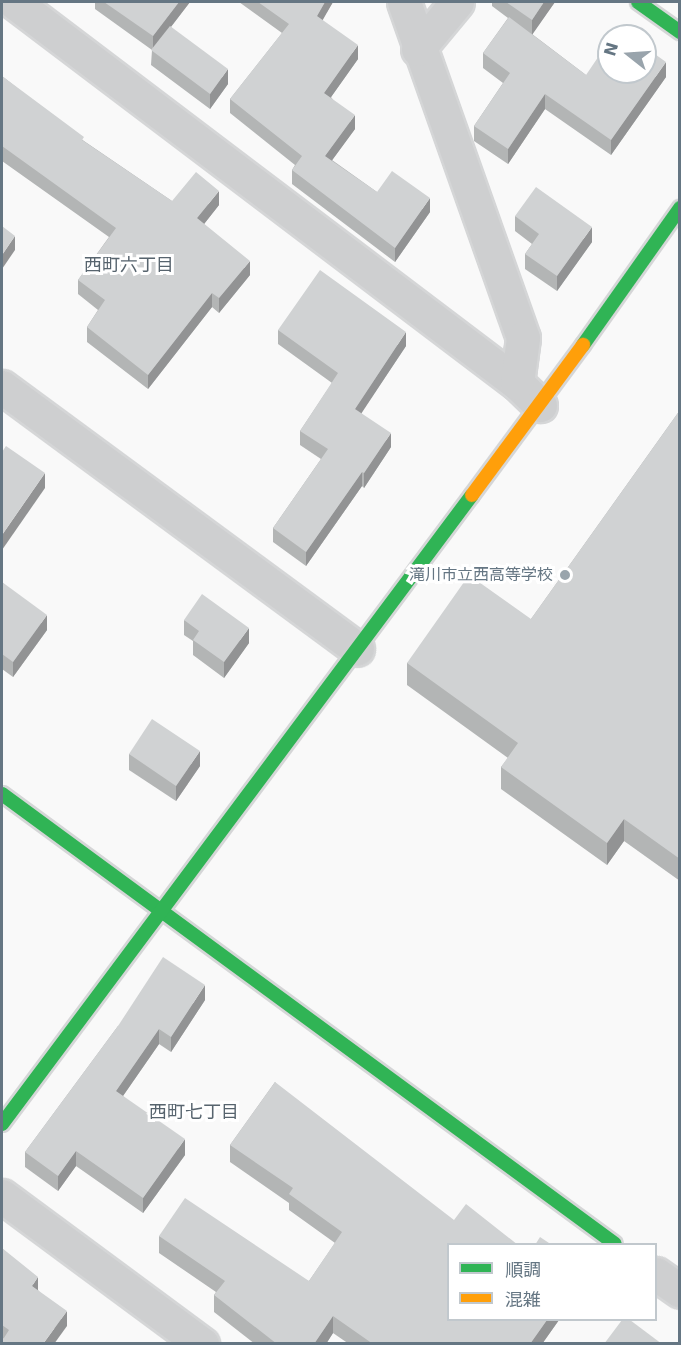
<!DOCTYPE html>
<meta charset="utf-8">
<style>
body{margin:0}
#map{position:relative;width:681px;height:1345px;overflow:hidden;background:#f9f9f9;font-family:"DejaVu Sans","Noto Sans JP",sans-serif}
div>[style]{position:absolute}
.roads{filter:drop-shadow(2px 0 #d5d6d7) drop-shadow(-2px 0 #d5d6d7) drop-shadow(0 2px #d5d6d7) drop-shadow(0 -2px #d5d6d7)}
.street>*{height:33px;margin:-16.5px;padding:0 16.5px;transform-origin:16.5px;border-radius:16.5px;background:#cecfd0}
.fast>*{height:14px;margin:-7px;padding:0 7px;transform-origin:7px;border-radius:7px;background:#30b455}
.slow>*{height:14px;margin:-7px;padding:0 7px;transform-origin:7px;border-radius:7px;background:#ff9f0a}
.wall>*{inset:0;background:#b3b5b5}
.shaded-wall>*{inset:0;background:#929394}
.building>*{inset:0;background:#d0d2d3}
.dots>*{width:16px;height:16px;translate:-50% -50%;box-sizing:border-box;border:3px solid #fff;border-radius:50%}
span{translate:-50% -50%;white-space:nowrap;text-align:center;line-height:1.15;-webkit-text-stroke:6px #fff;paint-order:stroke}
.poi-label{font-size:16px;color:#657683}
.right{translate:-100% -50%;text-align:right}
.neighbourhood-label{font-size:18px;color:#57646e}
.frame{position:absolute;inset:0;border:3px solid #657683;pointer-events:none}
.legend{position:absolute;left:447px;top:1243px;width:210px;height:78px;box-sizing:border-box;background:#fff;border:2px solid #c1c8cd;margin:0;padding:8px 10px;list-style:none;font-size:18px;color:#657683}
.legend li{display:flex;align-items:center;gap:12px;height:30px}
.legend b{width:30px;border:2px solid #c1c8cd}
.north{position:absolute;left:597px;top:24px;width:60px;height:60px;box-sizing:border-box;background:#fff;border:2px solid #c1c8cd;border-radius:50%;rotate:287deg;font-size:16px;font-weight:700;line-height:24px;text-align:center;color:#657683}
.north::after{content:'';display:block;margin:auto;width:21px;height:27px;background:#99a4ac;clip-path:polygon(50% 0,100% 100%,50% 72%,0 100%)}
</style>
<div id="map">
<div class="roads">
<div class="street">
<div style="left:14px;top:2px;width:631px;rotate:37.14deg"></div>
<div style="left:517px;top:383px;width:32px;rotate:44deg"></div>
<div style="left:404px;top:2px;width:356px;rotate:70.5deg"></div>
<div style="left:523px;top:338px;width:45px;rotate:97.6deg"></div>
<div style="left:418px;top:49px;width:61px;rotate:-50.3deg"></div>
<div style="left:2px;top:387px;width:441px;rotate:36.4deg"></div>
<div style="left:2px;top:1196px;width:249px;rotate:36.5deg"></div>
<div style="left:656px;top:1274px;width:29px;rotate:35deg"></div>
</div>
<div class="fast">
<div style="left:638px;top:2px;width:52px;rotate:35.5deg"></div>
<div style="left:583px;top:345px;width:168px;rotate:-54.7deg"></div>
<div style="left:2px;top:794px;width:760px;rotate:36.28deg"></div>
<div style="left:2px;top:1124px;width:785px;rotate:-53.23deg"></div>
</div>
<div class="slow">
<div style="left:472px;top:495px;width:187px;rotate:-53.5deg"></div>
</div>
</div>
<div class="wall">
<div style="clip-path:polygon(95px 2px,190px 2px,171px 27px,228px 84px,210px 109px,151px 65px,152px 50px,95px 9px)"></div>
<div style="clip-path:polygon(239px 2px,333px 2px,322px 20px,358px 59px,331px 97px,355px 129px,332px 160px,377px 192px,430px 212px,395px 262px,292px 184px,292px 170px,295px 165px,230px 113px,230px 99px,282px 33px)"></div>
<div style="clip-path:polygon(492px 2px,555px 2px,532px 34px,586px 75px,666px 77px,611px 155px,545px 109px,508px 164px,474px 141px,474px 126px,503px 83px,483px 68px,483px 53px,508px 18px,492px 6px)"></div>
<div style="clip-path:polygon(2px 76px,84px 141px,172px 201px,219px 205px,204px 224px,250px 275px,219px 313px,212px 307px,148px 389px,87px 342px,87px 327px,98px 310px,78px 294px,78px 280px,109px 237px,2px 161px)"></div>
<div style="clip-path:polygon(515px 216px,592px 242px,557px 291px,525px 269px,525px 254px,532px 244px,515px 231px)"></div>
<div style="clip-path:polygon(278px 330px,406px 346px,361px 413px,391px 447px,364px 488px,362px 486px,306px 566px,273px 542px,273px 528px,321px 459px,300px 445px,300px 431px,332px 383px,278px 344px)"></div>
<div style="clip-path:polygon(680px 410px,680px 881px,624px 841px,607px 865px,501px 789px,501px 767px,508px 758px,407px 685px,407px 663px,531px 619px)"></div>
<div style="clip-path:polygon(2px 582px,47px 630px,13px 677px,2px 669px)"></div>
<div style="clip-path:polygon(184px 620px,249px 643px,224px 678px,193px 655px,193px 641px,184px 635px)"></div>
<div style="clip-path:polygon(129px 754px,200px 766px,176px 801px,129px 770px)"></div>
<div style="clip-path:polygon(205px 1000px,171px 1052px,159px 1044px,123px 1096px,185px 1155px,143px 1213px,76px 1166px,58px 1191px,25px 1167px,25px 1152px,118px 1026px)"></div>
<div style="clip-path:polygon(275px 1082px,448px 1320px,559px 1320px,542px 1344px,349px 1344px,333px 1333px,326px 1344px,255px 1344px,214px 1312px,214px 1295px,216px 1292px,159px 1253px,159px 1236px,309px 1281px,335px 1243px,289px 1210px,289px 1203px,230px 1162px,230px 1145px)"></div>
<div style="clip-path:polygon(2px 1248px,38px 1290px,67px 1326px,2px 1339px)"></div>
</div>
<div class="shaded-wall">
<div style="clip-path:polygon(179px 2px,190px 2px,153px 50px,153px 36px)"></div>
<div style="clip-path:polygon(325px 2px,333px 2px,317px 30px,317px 16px)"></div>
<div style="clip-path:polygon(544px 2px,555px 2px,532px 35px,532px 20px)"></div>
<div style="clip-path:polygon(358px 45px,358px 59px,324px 107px,324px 93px)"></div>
<div style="clip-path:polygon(666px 62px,666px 77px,611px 155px,611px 140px)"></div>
<div style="clip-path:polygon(228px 69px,228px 84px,210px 109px,210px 94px)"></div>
<div style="clip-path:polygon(545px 94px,545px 109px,508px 164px,508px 149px)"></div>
<div style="clip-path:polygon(355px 115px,355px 129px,325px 170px,325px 156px)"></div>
<div style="clip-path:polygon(219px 191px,219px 205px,197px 233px,197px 218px)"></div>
<div style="clip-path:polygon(430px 198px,430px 212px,395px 262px,395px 248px)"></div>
<div style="clip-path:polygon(592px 227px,592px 242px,557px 291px,557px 276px)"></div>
<div style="clip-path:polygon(15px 236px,15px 250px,2px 269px,2px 255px)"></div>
<div style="clip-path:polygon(250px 261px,250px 275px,219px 313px,219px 298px)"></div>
<div style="clip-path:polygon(212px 293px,212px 307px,148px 389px,148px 375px)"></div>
<div style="clip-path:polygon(406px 332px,406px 346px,355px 423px,355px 409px)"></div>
<div style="clip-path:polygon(391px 433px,391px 447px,364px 488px,364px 473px)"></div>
<div style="clip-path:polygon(362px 472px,362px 486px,306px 566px,306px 552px)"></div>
<div style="clip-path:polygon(45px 473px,45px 488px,2px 550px,2px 535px)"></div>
<div style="clip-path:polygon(47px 615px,47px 630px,13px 677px,13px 662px)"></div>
<div style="clip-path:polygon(249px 628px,249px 643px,224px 678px,224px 662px)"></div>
<div style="clip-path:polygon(200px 751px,200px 766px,176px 801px,176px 786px)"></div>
<div style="clip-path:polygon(624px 819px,624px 841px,607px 865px,607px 843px)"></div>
<div style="clip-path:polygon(205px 985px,205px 1000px,171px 1052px,171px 1037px)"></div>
<div style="clip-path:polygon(159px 1029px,159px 1044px,116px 1106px,116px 1091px)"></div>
<div style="clip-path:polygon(185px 1139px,185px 1155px,143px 1213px,143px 1198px)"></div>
<div style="clip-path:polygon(76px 1151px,76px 1166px,58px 1191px,58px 1176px)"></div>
<div style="clip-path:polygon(38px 1277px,38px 1292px,32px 1286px)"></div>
<div style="clip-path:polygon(67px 1311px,67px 1326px,54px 1344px,43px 1344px)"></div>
<div style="clip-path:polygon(333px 1316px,333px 1333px,326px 1344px,314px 1344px)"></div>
<div style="clip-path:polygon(547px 1320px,559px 1320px,542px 1344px,530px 1344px)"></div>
</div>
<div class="building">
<div style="clip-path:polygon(104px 2px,179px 2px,153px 36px)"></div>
<div style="clip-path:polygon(258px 2px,325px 2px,317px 16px,358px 45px,324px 93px,355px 115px,325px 156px,377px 192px,392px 171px,430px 198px,395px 248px,292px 170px,302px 156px,230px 99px,289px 24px)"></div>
<div style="clip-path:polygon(506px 2px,544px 2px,532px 20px)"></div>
<div style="clip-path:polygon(509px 17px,586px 75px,609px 41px,609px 72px,645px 72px,645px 47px,666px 62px,611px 140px,545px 94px,508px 149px,474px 126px,510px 73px,483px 53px)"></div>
<div style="clip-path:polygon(170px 26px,228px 69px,210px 94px,151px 50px)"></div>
<div style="clip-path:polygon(618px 28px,630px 36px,613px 36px)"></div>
<div style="clip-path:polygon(2px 76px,84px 137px,82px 140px,172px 201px,196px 172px,219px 191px,197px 218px,250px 261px,219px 298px,212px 293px,148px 375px,87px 327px,105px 300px,78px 280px,116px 228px,2px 146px)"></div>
<div style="clip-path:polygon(536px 187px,592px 227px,557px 276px,525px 254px,539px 234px,515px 216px)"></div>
<div style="clip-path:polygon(2px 226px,15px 236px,2px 255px)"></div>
<div style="clip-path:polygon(320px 270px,406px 332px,355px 409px,391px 433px,364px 473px,362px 472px,306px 552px,273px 528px,328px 449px,300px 431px,338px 373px,278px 330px)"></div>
<div style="clip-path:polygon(680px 410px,680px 859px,624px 819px,607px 843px,501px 767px,518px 743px,407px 663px,469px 575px,531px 619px)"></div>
<div style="clip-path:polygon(6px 446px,45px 473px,2px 535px,2px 452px)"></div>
<div style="clip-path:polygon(2px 582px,47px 615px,13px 662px,2px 654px)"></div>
<div style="clip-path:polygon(202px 594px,249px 628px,224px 662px,193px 640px,199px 631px,184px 620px)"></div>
<div style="clip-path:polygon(152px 719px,200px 751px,176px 786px,129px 754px)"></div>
<div style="clip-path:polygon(163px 957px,205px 985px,171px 1037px,159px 1029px,116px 1091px,185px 1139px,143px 1198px,76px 1151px,58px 1176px,25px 1152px,118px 1026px)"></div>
<div style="clip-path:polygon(275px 1082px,454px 1220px,466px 1204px,518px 1245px,448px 1245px,448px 1320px,547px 1320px,530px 1344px,373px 1344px,333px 1316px,314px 1344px,277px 1344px,214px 1295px,225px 1281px,159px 1236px,185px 1198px,309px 1281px,342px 1232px,289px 1194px,293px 1188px,230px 1145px)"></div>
<div style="clip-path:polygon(540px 1237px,552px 1245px,535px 1245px)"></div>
<div style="clip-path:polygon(2px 1248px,38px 1277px,32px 1286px,67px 1311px,43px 1344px,2px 1344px,2px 1341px,9px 1330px,2px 1325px)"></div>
<div style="clip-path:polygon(622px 1320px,630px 1320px,662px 1344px,604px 1344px)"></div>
</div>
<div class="dots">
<div style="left:565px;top:575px;background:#99a4ac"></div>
</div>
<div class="poi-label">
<span class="right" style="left:553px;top:575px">滝川市立西高等学校</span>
</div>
<div class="neighbourhood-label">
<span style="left:129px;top:265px">西町六丁目</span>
<span style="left:194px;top:1112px">西町七丁目</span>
</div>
<div class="frame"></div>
<ul class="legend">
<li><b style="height:8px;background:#30b455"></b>順調</li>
<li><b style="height:8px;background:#ff9f0a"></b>混雑</li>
</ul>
<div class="north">N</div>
</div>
